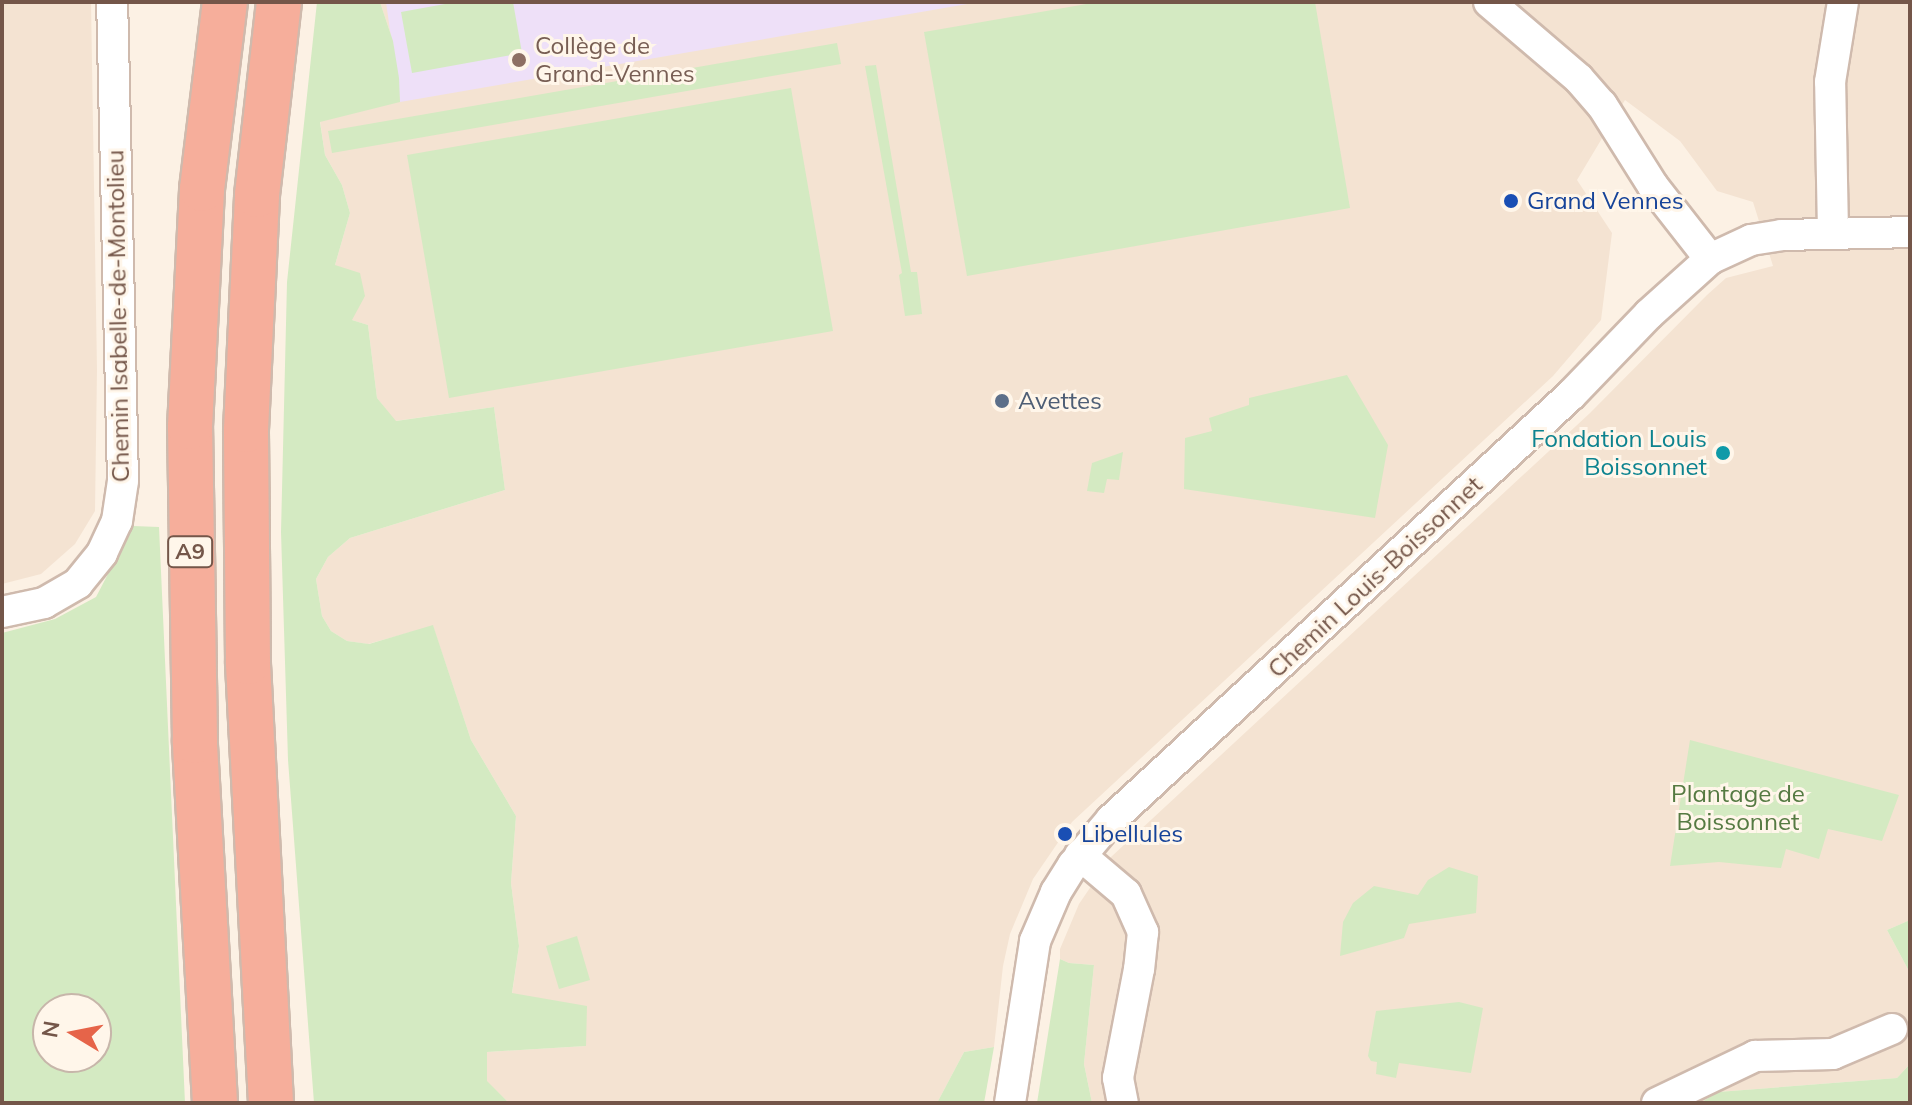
<!DOCTYPE html>
<meta charset="utf-8">
<style>
body{margin:0}
#map{position:relative;width:1912px;height:1105px;overflow:hidden;background:#fcf1e4;font-family:Mulish,sans-serif}
div>[style]{position:absolute}
.residential>*{inset:0;background:#f4e3d2}
.education>*{inset:0;background:#eee0f8}
.green>*{inset:0;background:#d4eac2}
.roads{filter:drop-shadow(2px 0 #cfbaad) drop-shadow(-2px 0 #cfbaad) drop-shadow(0 2px #cfbaad) drop-shadow(0 -2px #cfbaad)}
.minor>*{height:30px;margin:-15px;padding:0 15px;transform-origin:15px;border-radius:15px;background:#fff}
.motorway>*{height:44px;margin:-22px;padding:0 22px;transform-origin:22px;border-radius:22px;background:#f6ae9b}
.dots>*{width:22px;height:22px;translate:-50% -50%;box-sizing:border-box;border:4px solid #fff6ea;border-radius:50%}
span{translate:-50% -50%;white-space:nowrap;text-align:center;line-height:1.15;-webkit-text-stroke:6px #fff6ea;paint-order:stroke}
.shield-label span{padding:2px 6px;background:#fff6ea;border:2px solid;border-radius:6px;-webkit-text-stroke-width:0}
.shield-label{font-size:22px;color:#745649;font-weight:700}
.education-label{font-size:24px;color:#785e54}
.left{translate:0 -50%;text-align:left}
.transit-label{font-size:24px;color:#164399}
.street-label{font-size:24px;color:#745649}
.service-label{font-size:24px;color:#4e5e75}
.culture-label{font-size:24px;color:#0d838f}
.right{translate:-100% -50%;text-align:right}
.park-label{font-size:24px;color:#557a42}
.frame{position:absolute;inset:0;border:4px solid #745649;pointer-events:none}
.north{position:absolute;left:32px;top:993px;width:80px;height:80px;box-sizing:border-box;background:#fff6ea;border:2px solid #c7b6aa;border-radius:50%;rotate:280deg;font-size:22px;font-weight:700;line-height:32px;text-align:center;color:#745649}
.north::after{content:'';display:block;margin:auto;width:28px;height:36px;background:#e66449;clip-path:polygon(50% 0,100% 100%,50% 72%,0 100%)}
</style>
<div id="map">
<div class="residential">
<div style="clip-path:polygon(2px 2px,91px 2px,97px 370px,95px 511px,75px 544px,41px 574px,2px 584px)"></div>
<div style="clip-path:polygon(380px 2px,1910px 2px,1910px 920px,1887px 930px,1910px 973px,1910px 1064px,1897px 1078px,1718px 1092px,1700px 1103px,1092px 1103px,1084px 1064px,1094px 965px,1069px 963px,1060px 959px,1060px 949px,1079px 904px,1111px 857px,1590px 413px,1707px 295px,1726px 278px,1773px 266px,1753px 202px,1717px 191px,1680px 141px,1625px 100px,1577px 180px,1612px 233px,1601px 320px,1553px 376px,1072px 822px,1033px 879px,1010px 934px,1003px 966px,994px 1047px,964px 1052px,937px 1103px,509px 1103px,486px 1081px,487px 1052px,586px 1046px,512px 994px,519px 946px,511px 883px,516px 816px,471px 740px,433px 626px,368px 644px,347px 641px,331px 631px,322px 616px,316px 579px,328px 557px,350px 538px,505px 490px,494px 407px,395px 421px,377px 398px,368px 325px,352px 320px,335px 265px,350px 213px,342px 185px,325px 155px,320px 121px,399px 78px,393px 41px)"></div>
</div>
<div class="education">
<div style="clip-path:polygon(386px 2px,979px 2px,400px 102px)"></div>
</div>
<div class="green">
<div style="clip-path:polygon(317px 2px,380px 2px,393px 41px,399px 78px,400px 102px,320px 122px,325px 155px,342px 185px,350px 213px,335px 265px,360px 273px,365px 296px,352px 320px,368px 325px,377px 398px,396px 421px,494px 407px,505px 490px,350px 538px,328px 557px,316px 579px,322px 616px,331px 631px,347px 641px,369px 644px,433px 625px,471px 740px,516px 816px,511px 883px,519px 946px,512px 993px,587px 1006px,586px 1046px,487px 1052px,487px 1081px,509px 1103px,314px 1103px,288px 760px,281px 532px,287px 282px)"></div>
<div style="clip-path:polygon(456px 2px,513px 2px,522px 53px,412px 73px,401px 12px)"></div>
<div style="clip-path:polygon(1098px 2px,1315px 2px,1350px 208px,967px 276px,924px 32px)"></div>
<div style="clip-path:polygon(837px 43px,841px 64px,332px 153px,328px 131px)"></div>
<div style="clip-path:polygon(876px 65px,911px 272px,917px 272px,922px 314px,905px 316px,899px 275px,902px 273px,865px 66px)"></div>
<div style="clip-path:polygon(791px 88px,833px 331px,449px 398px,407px 155px)"></div>
<div style="clip-path:polygon(1347px 375px,1388px 445px,1375px 518px,1184px 489px,1185px 438px,1212px 431px,1209px 418px,1249px 405px,1249px 398px)"></div>
<div style="clip-path:polygon(1123px 452px,1119px 480px,1107px 479px,1104px 493px,1087px 491px,1092px 463px)"></div>
<div style="clip-path:polygon(evenodd,133px 526px,159px 527px,185px 1103px,2px 1103px,2px 633px,55px 619px,96px 597px,133px 526px,48px 1009px,96px 1009px,96px 1057px,48px 1057px,48px 1009px)"></div>
<div style="clip-path:polygon(1690px 740px,1899px 795px,1882px 841px,1828px 829px,1819px 859px,1786px 849px,1781px 868px,1719px 862px,1670px 866px)"></div>
<div style="clip-path:polygon(1449px 867px,1478px 876px,1476px 913px,1409px 924px,1404px 938px,1340px 956px,1343px 922px,1353px 903px,1374px 886px,1418px 895px,1428px 880px)"></div>
<div style="clip-path:polygon(1910px 920px,1910px 973px,1887px 930px)"></div>
<div style="clip-path:polygon(577px 936px,590px 980px,559px 989px,546px 946px)"></div>
<div style="clip-path:polygon(1060px 959px,1069px 963px,1094px 965px,1084px 1064px,1092px 1103px,1037px 1103px)"></div>
<div style="clip-path:polygon(1459px 1002px,1483px 1008px,1471px 1073px,1399px 1063px,1396px 1078px,1376px 1074px,1377px 1062px,1371px 1061px,1368px 1056px,1376px 1011px)"></div>
<div style="clip-path:polygon(994px 1047px,984px 1103px,937px 1103px,964px 1052px)"></div>
<div style="clip-path:polygon(1910px 1064px,1910px 1103px,1700px 1103px,1718px 1092px,1897px 1078px)"></div>
</div>
<div class="roads">
<div class="minor">
<div style="left:1489px;top:2px;width:118px;rotate:40.5deg"></div>
<div style="left:1579px;top:79px;width:35px;rotate:49deg"></div>
<div style="left:1602px;top:105px;width:96px;rotate:57.8deg"></div>
<div style="left:1653px;top:186px;width:93px;rotate:52deg"></div>
<div style="left:1833px;top:232px;width:150px;rotate:-91.1deg"></div>
<div style="left:1830px;top:82px;width:81px;rotate:-80.8deg"></div>
<div style="left:2px;top:612px;width:43px;rotate:-12.1deg"></div>
<div style="left:44px;top:603px;width:39px;rotate:-30deg"></div>
<div style="left:78px;top:583px;width:38px;rotate:-51deg"></div>
<div style="left:102px;top:553px;width:35px;rotate:-65deg"></div>
<div style="left:117px;top:521px;width:40px;rotate:-81.5deg"></div>
<div style="left:123px;top:481px;width:479px;rotate:-91.3deg"></div>
<div style="left:1080px;top:855px;width:60px;rotate:40.3deg"></div>
<div style="left:1126px;top:894px;width:42px;rotate:65.9deg"></div>
<div style="left:1143px;top:932px;width:37px;rotate:96deg"></div>
<div style="left:1139px;top:969px;width:111px;rotate:100.9deg"></div>
<div style="left:1118px;top:1078px;width:25px;rotate:79deg"></div>
<div style="left:1010px;top:1103px;width:164px;rotate:-81.2deg"></div>
<div style="left:1035px;top:941px;width:53px;rotate:-66.8deg"></div>
<div style="left:1056px;top:892px;width:32px;rotate:-58deg"></div>
<div style="left:1073px;top:865px;width:59px;rotate:-49.8deg"></div>
<div style="left:1111px;top:820px;width:626px;rotate:-42.74deg"></div>
<div style="left:1571px;top:395px;width:112px;rotate:-46.1deg"></div>
<div style="left:1649px;top:314px;width:82px;rotate:-42deg"></div>
<div style="left:1710px;top:259px;width:45px;rotate:-24.9deg"></div>
<div style="left:1751px;top:240px;width:31px;rotate:-9deg"></div>
<div style="left:1782px;top:235px;width:128px;rotate:-1.3deg"></div>
<div style="left:1657px;top:1103px;width:109px;rotate:-25.6deg"></div>
<div style="left:1755px;top:1056px;width:78px;rotate:-1.5deg"></div>
<div style="left:1833px;top:1054px;width:64px;rotate:-23deg"></div>
</div>
<div class="motorway">
<div style="left:215px;top:1103px;width:363px;rotate:-93.2deg"></div>
<div style="left:195px;top:741px;width:314px;rotate:-90.9deg"></div>
<div style="left:190px;top:427px;width:238px;rotate:-87.1deg"></div>
<div style="left:202px;top:189px;width:188px;rotate:-83deg"></div>
<div style="left:271px;top:1103px;width:442px;rotate:-93deg"></div>
<div style="left:248px;top:662px;width:232px;rotate:-90.5deg"></div>
<div style="left:246px;top:430px;width:235px;rotate:-87.3deg"></div>
<div style="left:257px;top:195px;width:194px;rotate:-83.5deg"></div>
</div>
</div>
<div class="dots">
<div style="left:519px;top:60px;background:#8d6e63"></div>
<div style="left:1511px;top:201px;background:#1a4fb4"></div>
<div style="left:1002px;top:401px;background:#5c6f8a"></div>
<div style="left:1723px;top:453px;background:#0f9aa8"></div>
<div style="left:1065px;top:834px;background:#1a4fb4"></div>
</div>
<div class="shield-label">
<span style="left:190px;top:552px">A9</span>
</div>
<div class="education-label">
<span class="left" style="left:535px;top:60px">Collège de<br>Grand-Vennes</span>
</div>
<div class="transit-label">
<span class="left" style="left:1527px;top:201px">Grand Vennes</span>
<span class="left" style="left:1081px;top:834px">Libellules</span>
</div>
<div class="street-label">
<span style="left:118px;top:316px;rotate:-91deg">Chemin Isabelle-de-Montolieu</span>
<span style="left:1375px;top:577px;rotate:-43deg">Chemin Louis-Boissonnet</span>
</div>
<div class="service-label">
<span class="left" style="left:1018px;top:401px">Avettes</span>
</div>
<div class="culture-label">
<span class="right" style="left:1707px;top:453px">Fondation Louis<br>Boissonnet</span>
</div>
<div class="park-label">
<span style="left:1738px;top:808px">Plantage de<br>Boissonnet</span>
</div>
<div class="frame"></div>
<div class="north">N</div>
</div>
